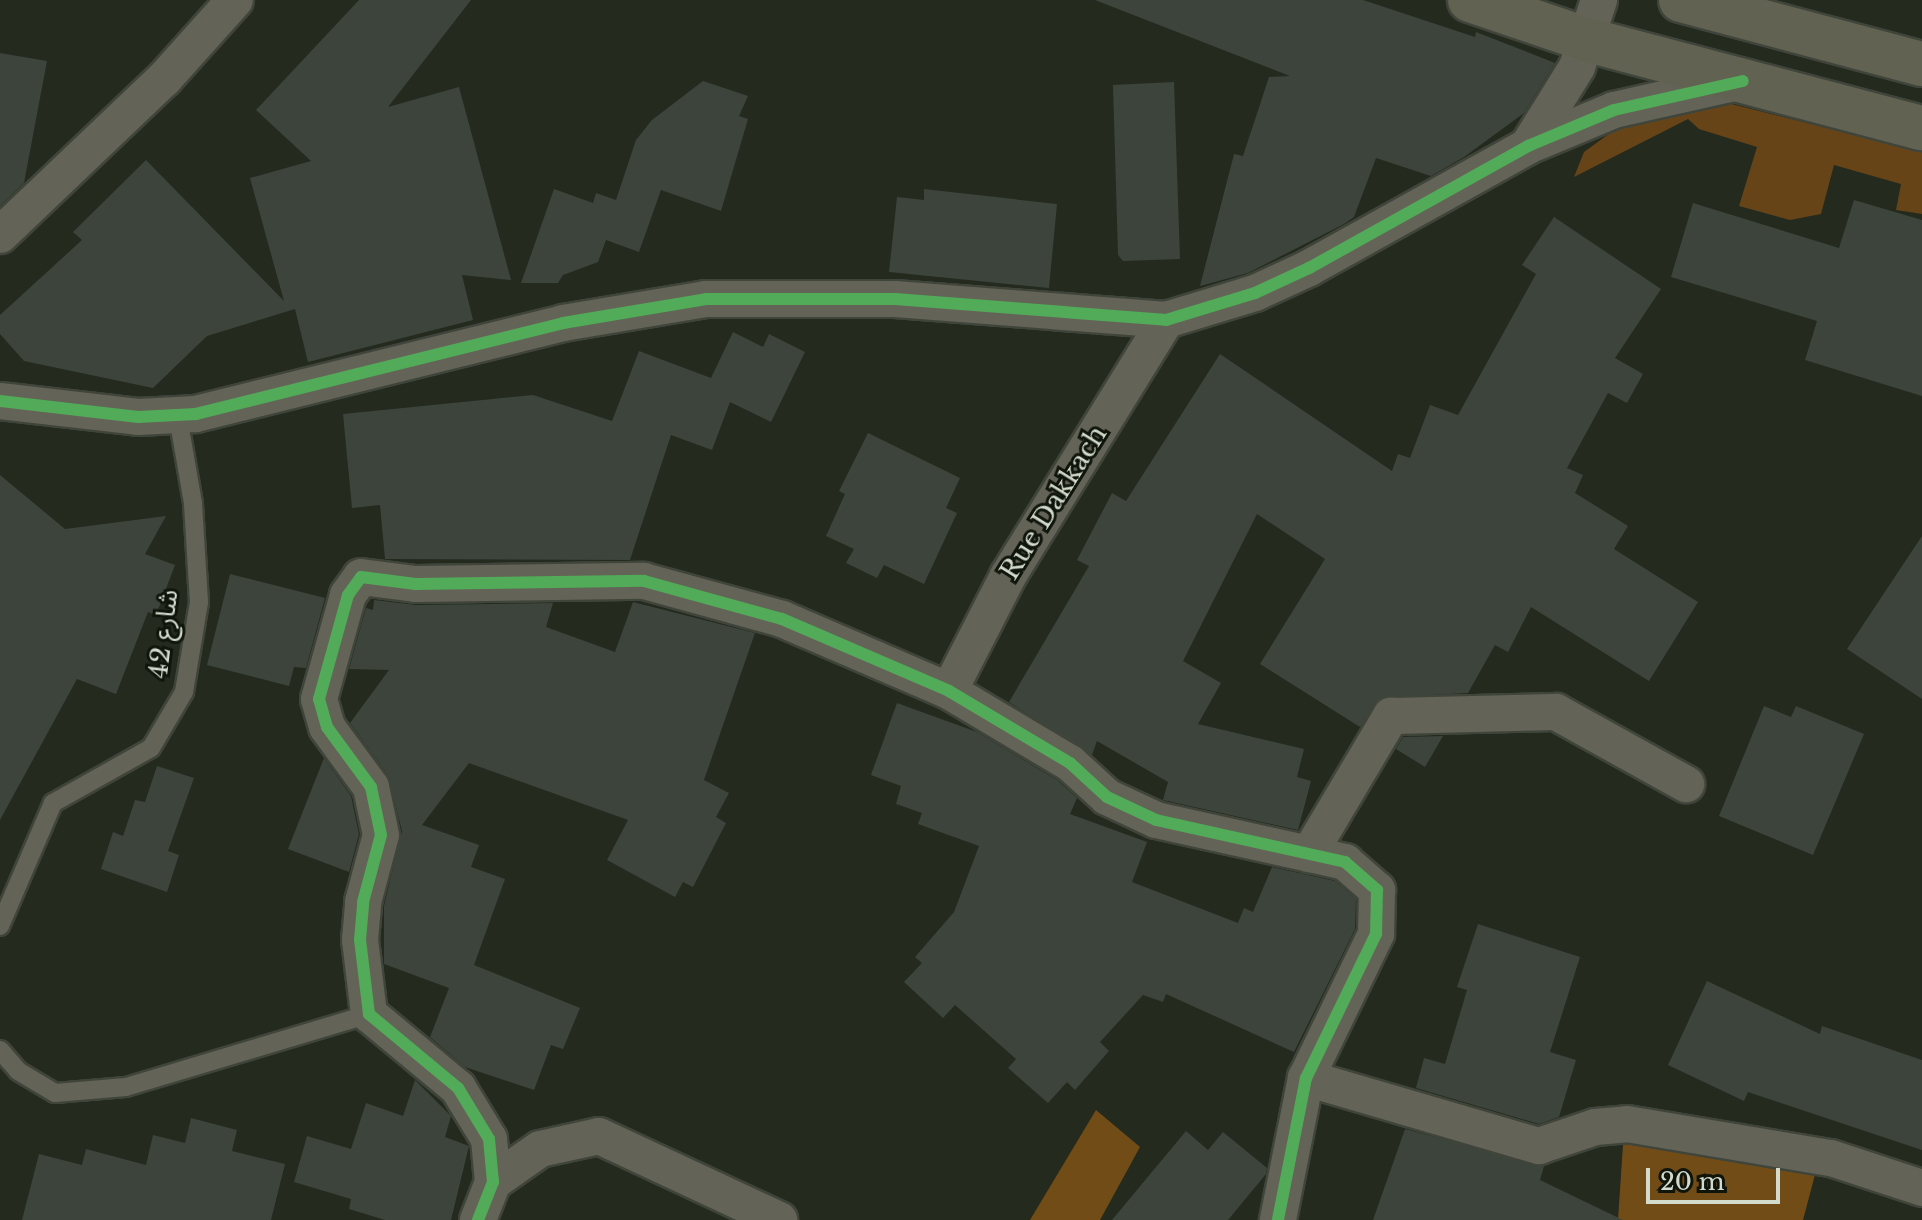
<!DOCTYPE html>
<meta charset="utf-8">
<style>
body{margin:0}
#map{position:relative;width:1922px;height:1220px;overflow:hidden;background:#242a1e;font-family:"Libre Baskerville","Noto Sans Arabic",serif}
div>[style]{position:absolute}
.green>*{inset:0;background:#664418}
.forest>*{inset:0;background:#724c17}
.building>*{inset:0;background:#3c443c}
.roads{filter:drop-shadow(2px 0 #40453b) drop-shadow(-2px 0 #40453b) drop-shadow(0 2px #40453b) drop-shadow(0 -2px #40453b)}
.service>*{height:18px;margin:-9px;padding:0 9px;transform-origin:9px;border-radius:9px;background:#646357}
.minor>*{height:36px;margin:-18px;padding:0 18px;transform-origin:18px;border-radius:18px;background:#646357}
.trunk>*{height:44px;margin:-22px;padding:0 22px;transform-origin:22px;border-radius:22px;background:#626252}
.cycleway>*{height:12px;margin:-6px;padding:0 6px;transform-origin:6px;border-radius:6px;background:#51ab58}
span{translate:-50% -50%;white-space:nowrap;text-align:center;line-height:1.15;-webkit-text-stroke:6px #10150c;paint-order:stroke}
.street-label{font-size:26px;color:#d3dbcd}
.scale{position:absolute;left:1646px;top:1168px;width:134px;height:36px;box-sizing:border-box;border:4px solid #d3dbcd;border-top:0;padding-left:10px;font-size:24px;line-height:28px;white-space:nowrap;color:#d3dbcd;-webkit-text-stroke:6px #10150c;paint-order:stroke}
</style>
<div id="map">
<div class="green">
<div style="clip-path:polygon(1696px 95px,1922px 152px,1922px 214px,1896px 210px,1901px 184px,1834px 165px,1821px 214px,1790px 220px,1739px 206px,1757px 147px,1699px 129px,1688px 119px,1574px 177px,1584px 152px,1617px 128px)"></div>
</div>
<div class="forest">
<div style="clip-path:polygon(1096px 1110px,1140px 1147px,1100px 1220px,1030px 1220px)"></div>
<div style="clip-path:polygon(1624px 1130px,1821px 1152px,1803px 1220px,1618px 1220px)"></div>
</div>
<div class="building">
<div style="clip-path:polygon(359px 0,471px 0,388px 107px,459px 87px,511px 280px,462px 275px,473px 320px,308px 362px,295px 309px,207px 336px,153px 388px,24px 361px,0 334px,0 315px,82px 240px,73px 232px,146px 160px,284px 301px,250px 178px,311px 161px,256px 110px)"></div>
<div style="clip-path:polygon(1095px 0,1363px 0,1475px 37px,1476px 32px,1555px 63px,1524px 113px,1464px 157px,1431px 176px,1376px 158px,1354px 217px,1344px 224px,1248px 273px,1200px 286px,1234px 154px,1243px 156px,1269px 77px,1290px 76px)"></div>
<div style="clip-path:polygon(0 53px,47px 61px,24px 183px,0 206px)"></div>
<div style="clip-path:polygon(703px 81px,748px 96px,739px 116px,748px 119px,721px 211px,661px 190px,639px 252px,606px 240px,598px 262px,563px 275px,558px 283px,521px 283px,554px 189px,593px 203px,596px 193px,616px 200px,636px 140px,652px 120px)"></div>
<div style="clip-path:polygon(1174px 82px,1180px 259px,1123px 261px,1118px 255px,1113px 85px)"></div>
<div style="clip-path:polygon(924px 189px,1057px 204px,1049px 288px,889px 272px,897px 197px,924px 200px)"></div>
<div style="clip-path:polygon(1854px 200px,1922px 220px,1922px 396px,1805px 360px,1817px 321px,1671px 277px,1693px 203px,1839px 248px)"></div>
<div style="clip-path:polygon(1554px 217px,1661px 289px,1615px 358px,1643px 374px,1627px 403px,1608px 393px,1567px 468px,1583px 475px,1575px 493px,1628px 526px,1614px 549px,1698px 602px,1649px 681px,1531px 607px,1508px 652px,1495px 645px,1468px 693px,1381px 698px,1360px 727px,1260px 664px,1325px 559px,1257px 514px,1183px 661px,1221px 683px,1198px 724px,1304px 749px,1297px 777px,1311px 781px,1298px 830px,1163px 800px,1168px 782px,1097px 741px,1092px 755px,1009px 702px,1089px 566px,1077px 560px,1112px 493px,1126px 501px,1220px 354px,1392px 471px,1398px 454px,1410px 458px,1430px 405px,1458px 415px,1536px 274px,1522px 265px)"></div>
<div style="clip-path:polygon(733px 332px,763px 347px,769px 334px,805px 352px,771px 422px,730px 402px,712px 450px,671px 435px,630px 560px,385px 559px,380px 505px,352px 508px,343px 414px,533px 395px,612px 421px,639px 351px,711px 378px)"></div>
<div style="clip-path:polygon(868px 433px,960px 478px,946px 508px,957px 513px,924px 584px,884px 565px,877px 578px,846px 563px,854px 549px,826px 536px,845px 494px,839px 491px)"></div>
<div style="clip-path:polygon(0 475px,65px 529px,166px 516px,145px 554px,175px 565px,156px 615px,148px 612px,116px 694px,77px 679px,0 820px)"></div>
<div style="clip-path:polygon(1922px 536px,1922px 699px,1847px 649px)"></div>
<div style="clip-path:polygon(230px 574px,325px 598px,306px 668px,294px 667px,289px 686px,207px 665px)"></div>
<div style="clip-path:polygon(374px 600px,416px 605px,553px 603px,546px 627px,615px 652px,633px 602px,755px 633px,704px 780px,729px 793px,716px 817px,726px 823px,693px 887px,683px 882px,675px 897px,607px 860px,628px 820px,469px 763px,422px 825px,479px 845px,471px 867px,505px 879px,474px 965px,580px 1008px,563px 1049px,551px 1045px,534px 1090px,465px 1067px,430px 1037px,449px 988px,384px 964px,384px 906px,402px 831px,388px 775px,350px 723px,389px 670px,349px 669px,366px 608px,373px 610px)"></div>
<div style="clip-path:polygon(897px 703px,977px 732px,1057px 780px,1077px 798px,1070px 814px,1147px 842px,1132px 882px,1238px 923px,1244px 908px,1253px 912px,1272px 867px,1335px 881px,1356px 899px,1355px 929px,1294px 1052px,1166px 994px,1163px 1002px,1143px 995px,1100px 1042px,1109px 1051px,1075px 1090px,1067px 1082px,1048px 1103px,1008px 1068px,1016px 1059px,955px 1005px,943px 1018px,904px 982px,922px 963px,915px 957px,954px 912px,979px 846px,918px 824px,922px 813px,896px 804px,901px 786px,871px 775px)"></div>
<div style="clip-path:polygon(1764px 706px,1791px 717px,1796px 706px,1864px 734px,1813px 855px,1719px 816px)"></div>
<div style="clip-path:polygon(1443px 736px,1425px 767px,1396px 749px,1403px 737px)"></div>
<div style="clip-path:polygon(324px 758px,351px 796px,359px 834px,349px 872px,288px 849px)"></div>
<div style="clip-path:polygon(157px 766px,194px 778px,168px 851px,179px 855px,167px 892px,101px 869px,113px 832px,123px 836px,135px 800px,145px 802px)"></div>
<div style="clip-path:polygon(1478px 924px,1580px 957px,1550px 1052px,1576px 1060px,1559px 1117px,1539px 1124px,1416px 1088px,1424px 1058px,1445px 1064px,1467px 990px,1457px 987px)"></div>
<div style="clip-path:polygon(1707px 981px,1820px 1034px,1822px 1026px,1922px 1060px,1922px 1150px,1748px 1092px,1744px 1101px,1668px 1065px)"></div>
<div style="clip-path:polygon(415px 1080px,451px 1116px,445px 1137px,469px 1146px,451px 1220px,385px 1220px,349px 1209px,351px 1199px,294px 1182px,307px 1136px,351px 1149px,366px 1103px,403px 1116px)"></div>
<div style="clip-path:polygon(191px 1118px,237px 1130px,232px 1151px,285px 1164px,271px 1220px,22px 1220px,39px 1154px,82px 1165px,86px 1149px,146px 1165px,153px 1135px,185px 1143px)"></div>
<div style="clip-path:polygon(1405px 1129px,1544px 1166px,1540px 1180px,1623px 1220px,1373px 1220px)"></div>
<div style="clip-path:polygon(1186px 1131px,1208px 1150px,1223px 1132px,1267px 1168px,1266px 1174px,1228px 1220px,1112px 1220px)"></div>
</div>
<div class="roads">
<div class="service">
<div style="left:0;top:926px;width:134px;rotate:-66.7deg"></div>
<div style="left:53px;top:803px;width:112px;rotate:-29.3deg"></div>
<div style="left:151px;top:748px;width:65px;rotate:-59.5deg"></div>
<div style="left:184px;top:692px;width:91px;rotate:-80.5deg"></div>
<div style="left:199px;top:602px;width:99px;rotate:-93.5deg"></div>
<div style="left:193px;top:503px;width:87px;rotate:-99.9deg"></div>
<div style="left:0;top:1050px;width:28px;rotate:49deg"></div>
<div style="left:18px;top:1071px;width:43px;rotate:30.7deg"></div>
<div style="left:55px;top:1093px;width:71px;rotate:-4.8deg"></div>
<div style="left:126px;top:1087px;width:254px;rotate:-16.7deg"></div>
</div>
<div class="minor">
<div style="left:1528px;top:146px;width:93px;rotate:-58.2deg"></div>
<div style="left:1577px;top:67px;width:71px;rotate:-71.8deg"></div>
<div style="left:0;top:235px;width:226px;rotate:-43.6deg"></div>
<div style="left:164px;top:79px;width:106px;rotate:-48.1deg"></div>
<div style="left:0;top:401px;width:139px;rotate:6.6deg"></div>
<div style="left:138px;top:417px;width:58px;rotate:-3deg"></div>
<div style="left:196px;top:414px;width:378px;rotate:-13.9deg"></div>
<div style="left:563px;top:323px;width:145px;rotate:-9.5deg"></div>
<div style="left:706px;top:299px;width:189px"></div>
<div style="left:895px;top:299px;width:272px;rotate:4.4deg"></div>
<div style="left:1166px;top:320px;width:93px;rotate:-16.9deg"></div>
<div style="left:1255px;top:293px;width:60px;rotate:-24.8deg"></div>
<div style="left:1309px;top:268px;width:251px;rotate:-29.1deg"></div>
<div style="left:1528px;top:146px;width:93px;rotate:-22.7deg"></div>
<div style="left:1614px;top:110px;width:127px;rotate:-12.7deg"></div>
<div style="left:949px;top:691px;width:129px;rotate:-62.8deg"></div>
<div style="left:1008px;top:576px;width:301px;rotate:-58.3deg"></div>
<div style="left:1309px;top:854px;width:161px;rotate:-59.3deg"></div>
<div style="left:1391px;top:716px;width:165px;rotate:-1.4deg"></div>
<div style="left:1556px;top:712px;width:149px;rotate:29deg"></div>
<div style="left:1306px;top:1078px;width:243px;rotate:16.3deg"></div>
<div style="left:1539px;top:1146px;width:59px;rotate:-18.7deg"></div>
<div style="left:1595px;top:1127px;width:32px;rotate:-5deg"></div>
<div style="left:1627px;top:1124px;width:207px;rotate:9.5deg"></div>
<div style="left:1831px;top:1158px;width:96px;rotate:18.2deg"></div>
<div style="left:493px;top:1182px;width:57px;rotate:-35.1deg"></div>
<div style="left:540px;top:1149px;width:60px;rotate:-12.4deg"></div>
<div style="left:599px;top:1136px;width:199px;rotate:25deg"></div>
<div style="left:478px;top:1220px;width:41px;rotate:-68.5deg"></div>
<div style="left:493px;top:1182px;width:43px;rotate:-95.3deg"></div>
<div style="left:489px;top:1139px;width:60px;rotate:-121.3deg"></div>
<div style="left:458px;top:1088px;width:116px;rotate:-140.3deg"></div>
<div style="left:369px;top:1014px;width:75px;rotate:-96.9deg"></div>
<div style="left:360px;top:940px;width:38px;rotate:-85deg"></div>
<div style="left:363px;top:902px;width:69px;rotate:-75deg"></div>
<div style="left:381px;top:835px;width:49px;rotate:-101.8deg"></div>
<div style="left:371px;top:787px;width:74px;rotate:-126.3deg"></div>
<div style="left:327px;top:727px;width:29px;rotate:-106deg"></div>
<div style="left:319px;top:699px;width:108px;rotate:-74.4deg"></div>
<div style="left:348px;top:595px;width:22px;rotate:-54deg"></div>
<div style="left:361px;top:577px;width:55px;rotate:7.3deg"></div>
<div style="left:416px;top:584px;width:228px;rotate:-0.8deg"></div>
<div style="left:644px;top:581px;width:143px;rotate:15.4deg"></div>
<div style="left:782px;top:619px;width:182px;rotate:23.3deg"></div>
<div style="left:949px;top:691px;width:141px;rotate:30.8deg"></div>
<div style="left:1070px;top:763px;width:50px;rotate:42.6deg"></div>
<div style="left:1107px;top:797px;width:54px;rotate:25.1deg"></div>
<div style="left:1156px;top:820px;width:194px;rotate:12.5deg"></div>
<div style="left:1345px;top:862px;width:43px;rotate:41.2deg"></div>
<div style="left:1377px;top:890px;width:44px;rotate:91.3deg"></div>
<div style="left:1376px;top:934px;width:160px;rotate:115.9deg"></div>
<div style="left:1306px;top:1078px;width:145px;rotate:101.2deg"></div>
</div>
<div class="trunk">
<div style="left:1470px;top:0;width:125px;rotate:18.7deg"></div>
<div style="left:1588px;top:40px;width:345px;rotate:14.8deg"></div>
<div style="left:1681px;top:0;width:249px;rotate:14.9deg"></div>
</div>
</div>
<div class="cycleway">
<div style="left:0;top:401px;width:139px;rotate:6.6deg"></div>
<div style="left:138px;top:417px;width:58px;rotate:-3deg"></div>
<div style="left:196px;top:414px;width:378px;rotate:-13.9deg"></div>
<div style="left:563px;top:323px;width:145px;rotate:-9.5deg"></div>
<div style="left:706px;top:299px;width:189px"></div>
<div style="left:895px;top:299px;width:272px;rotate:4.4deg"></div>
<div style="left:1166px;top:320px;width:93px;rotate:-16.9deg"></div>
<div style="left:1255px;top:293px;width:60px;rotate:-24.8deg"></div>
<div style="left:1309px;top:268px;width:251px;rotate:-29.1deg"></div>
<div style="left:1528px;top:146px;width:93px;rotate:-22.7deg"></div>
<div style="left:1614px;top:110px;width:132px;rotate:-12.7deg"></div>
<div style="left:478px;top:1220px;width:41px;rotate:-68.5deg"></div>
<div style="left:493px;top:1182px;width:43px;rotate:-95.3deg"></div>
<div style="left:489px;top:1139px;width:60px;rotate:-121.3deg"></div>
<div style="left:458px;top:1088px;width:116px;rotate:-140.3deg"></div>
<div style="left:369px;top:1014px;width:75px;rotate:-96.9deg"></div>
<div style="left:360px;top:940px;width:38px;rotate:-85deg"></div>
<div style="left:363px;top:902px;width:69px;rotate:-75deg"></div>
<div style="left:381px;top:835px;width:49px;rotate:-101.8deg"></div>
<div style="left:371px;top:787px;width:74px;rotate:-126.3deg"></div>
<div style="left:327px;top:727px;width:29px;rotate:-106deg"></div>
<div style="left:319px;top:699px;width:108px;rotate:-74.4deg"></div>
<div style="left:348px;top:595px;width:22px;rotate:-54deg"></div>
<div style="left:361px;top:577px;width:55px;rotate:7.3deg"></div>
<div style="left:416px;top:584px;width:228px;rotate:-0.8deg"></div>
<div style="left:644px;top:581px;width:143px;rotate:15.4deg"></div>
<div style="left:782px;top:619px;width:182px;rotate:23.3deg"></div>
<div style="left:949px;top:691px;width:141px;rotate:30.8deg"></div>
<div style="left:1070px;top:763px;width:50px;rotate:42.6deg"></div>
<div style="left:1107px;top:797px;width:54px;rotate:25.1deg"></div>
<div style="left:1156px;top:820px;width:194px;rotate:12.5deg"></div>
<div style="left:1345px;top:862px;width:43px;rotate:41.2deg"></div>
<div style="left:1377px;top:890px;width:44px;rotate:91.3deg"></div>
<div style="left:1376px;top:934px;width:160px;rotate:115.9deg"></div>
<div style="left:1306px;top:1078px;width:145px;rotate:101.2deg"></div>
</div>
<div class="street-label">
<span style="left:1054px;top:503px;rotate:-58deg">Rue Dakkach</span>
<span style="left:164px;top:634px;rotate:-83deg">شارع 42</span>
</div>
<div class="scale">20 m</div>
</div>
